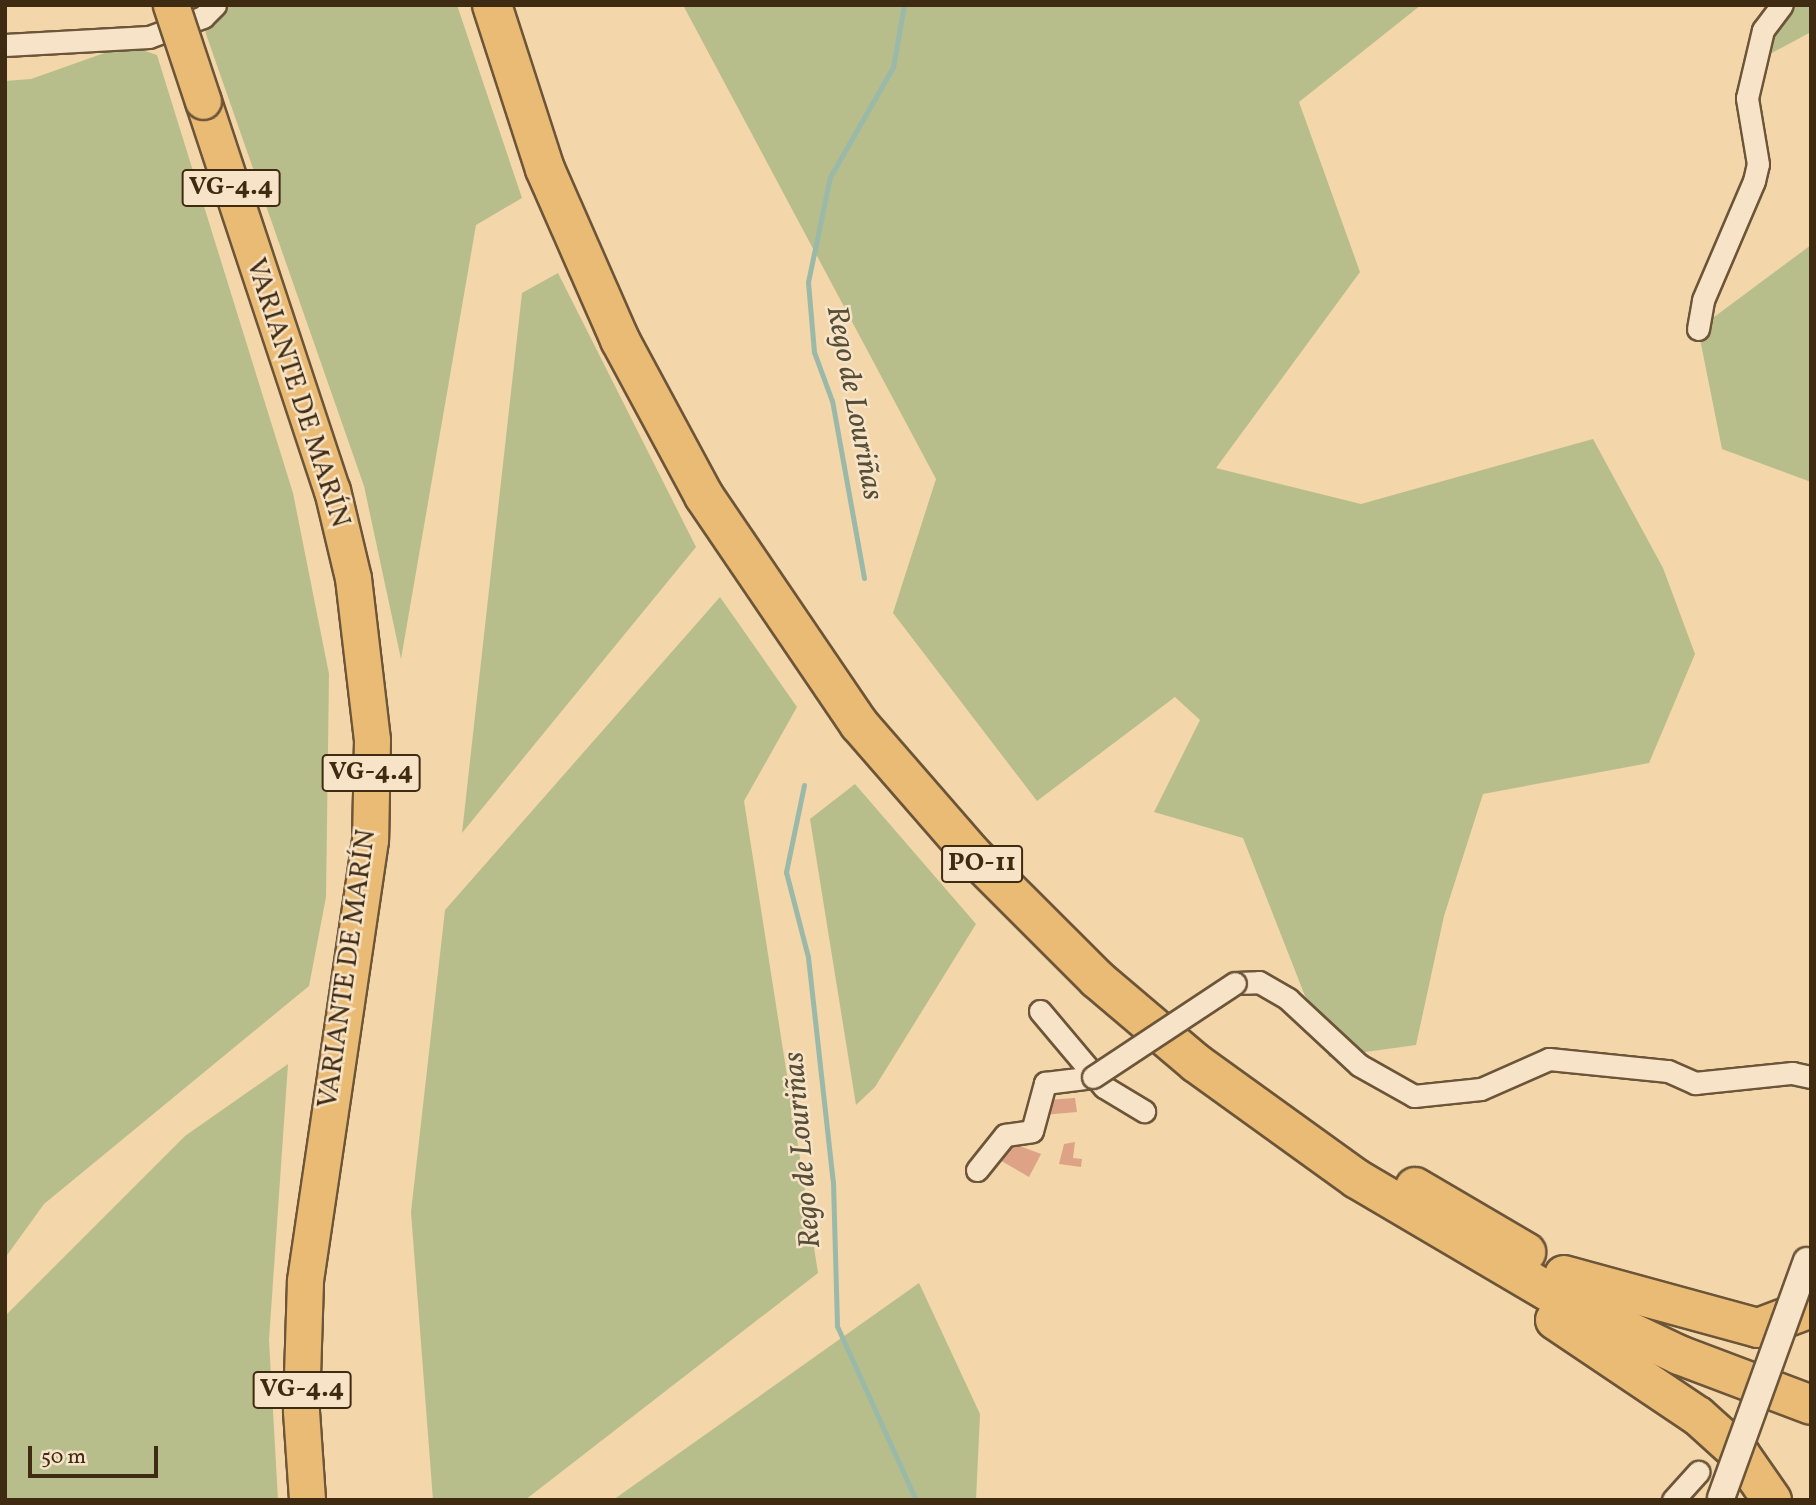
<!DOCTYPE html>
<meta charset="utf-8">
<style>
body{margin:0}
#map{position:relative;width:1816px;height:1505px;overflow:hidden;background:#f3d6aa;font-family:Vollkorn,serif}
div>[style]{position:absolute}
.green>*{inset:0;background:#b7be8b}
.stream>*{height:5px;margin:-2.5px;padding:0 2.5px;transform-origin:2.5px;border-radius:2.5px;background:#9bb9a9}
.building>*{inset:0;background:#dea387}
.roads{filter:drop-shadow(2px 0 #6c5538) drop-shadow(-2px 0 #6c5538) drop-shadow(0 2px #6c5538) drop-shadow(0 -2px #6c5538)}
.minor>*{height:21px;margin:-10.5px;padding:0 10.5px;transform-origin:10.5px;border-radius:10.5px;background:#f7e4c8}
.trunk>*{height:35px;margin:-17.5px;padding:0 17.5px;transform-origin:17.5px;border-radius:17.5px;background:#eabb75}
.motorway>*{height:38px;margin:-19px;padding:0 19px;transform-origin:19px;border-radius:19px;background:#eabb75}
.bridges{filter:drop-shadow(2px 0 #6c5538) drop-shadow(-2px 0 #6c5538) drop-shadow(0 2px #6c5538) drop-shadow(0 -2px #6c5538)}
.minor-bridge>*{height:21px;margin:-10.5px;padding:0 10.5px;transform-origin:10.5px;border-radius:10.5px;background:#f7e4c8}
.tertiary-bridge>*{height:26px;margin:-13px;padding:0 13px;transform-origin:13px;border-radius:13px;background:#f7e4c8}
.trunk-bridge>*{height:35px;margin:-17.5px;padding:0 17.5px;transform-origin:17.5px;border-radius:17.5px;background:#eabb75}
span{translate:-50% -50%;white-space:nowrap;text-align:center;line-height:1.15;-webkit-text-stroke:5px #f7e4c8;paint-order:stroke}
.shield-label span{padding:2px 5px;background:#f7e4c8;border:2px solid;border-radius:5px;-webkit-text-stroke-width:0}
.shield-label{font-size:26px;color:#3f2a12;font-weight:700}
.street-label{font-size:28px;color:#3f2a12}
.water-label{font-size:30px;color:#564e38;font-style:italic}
.frame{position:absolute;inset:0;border:7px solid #3f2a12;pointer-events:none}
.scale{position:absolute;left:28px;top:1446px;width:130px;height:32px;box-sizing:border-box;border:4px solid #3f2a12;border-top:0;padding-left:9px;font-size:21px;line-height:24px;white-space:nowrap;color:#3f2a12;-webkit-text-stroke:5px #f7e4c8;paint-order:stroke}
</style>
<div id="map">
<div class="green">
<div style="clip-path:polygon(215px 5px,457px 5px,522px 198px,476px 225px,401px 659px,364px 486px,206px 34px,203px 17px)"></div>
<div style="clip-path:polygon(683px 5px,1421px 5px,1299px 102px,1360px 272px,1216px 468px,1361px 504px,1593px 439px,1663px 568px,1695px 654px,1649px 763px,1483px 794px,1444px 916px,1416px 1045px,1329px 1057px,1243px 838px,1154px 812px,1200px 720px,1175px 697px,1037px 801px,893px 613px,936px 479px)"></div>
<div style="clip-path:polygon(1779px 5px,1811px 5px,1811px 32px,1753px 63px)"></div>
<div style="clip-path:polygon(127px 45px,157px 55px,293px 493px,329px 674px,326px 897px,309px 986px,44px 1204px,5px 1258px,5px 81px,31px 79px)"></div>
<div style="clip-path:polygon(1811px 245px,1811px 482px,1722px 449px,1698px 329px)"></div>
<div style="clip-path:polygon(558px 273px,696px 547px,462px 833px,522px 293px)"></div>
<div style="clip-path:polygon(720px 597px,797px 707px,744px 801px,818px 1273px,525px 1500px,433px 1500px,411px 1212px,445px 910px)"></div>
<div style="clip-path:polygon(855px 784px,976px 924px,875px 1087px,856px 1105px,810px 819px)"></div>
<div style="clip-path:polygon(288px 1064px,269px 1340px,278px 1500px,5px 1500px,5px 1316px,185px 1136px)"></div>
<div style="clip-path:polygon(919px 1283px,980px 1414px,976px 1500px,613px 1500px)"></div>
</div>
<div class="stream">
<div style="left:864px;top:578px;width:180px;rotate:-100.2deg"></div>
<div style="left:832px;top:401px;width:52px;rotate:-110.2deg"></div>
<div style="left:814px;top:352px;width:70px;rotate:-94.9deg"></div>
<div style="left:808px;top:282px;width:107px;rotate:-78.2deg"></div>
<div style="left:830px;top:177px;width:127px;rotate:-60.2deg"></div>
<div style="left:893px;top:67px;width:63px;rotate:-79.9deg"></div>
<div style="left:804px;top:785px;width:89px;rotate:101.7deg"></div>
<div style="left:786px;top:872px;width:88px;rotate:75.5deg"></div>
<div style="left:808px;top:957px;width:226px;rotate:83.7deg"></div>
<div style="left:833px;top:1182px;width:144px;rotate:88.4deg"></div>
<div style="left:837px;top:1326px;width:191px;rotate:65.6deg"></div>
</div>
<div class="building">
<div style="clip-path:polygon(1075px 1098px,1077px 1112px,1043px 1115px,1046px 1100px)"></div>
<div style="clip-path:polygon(1004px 1140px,1041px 1154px,1029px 1177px,998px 1159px)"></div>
<div style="clip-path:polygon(1075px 1142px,1073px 1158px,1082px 1159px,1081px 1167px,1059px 1164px,1064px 1144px)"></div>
</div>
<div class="roads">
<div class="minor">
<div style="left:5px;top:45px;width:144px;rotate:-3.2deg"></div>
<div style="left:149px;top:37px;width:58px;rotate:-20.3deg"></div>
<div style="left:203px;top:17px;width:17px;rotate:-45deg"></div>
<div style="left:1698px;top:329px;width:29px;rotate:-80deg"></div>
<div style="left:1703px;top:300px;width:129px;rotate:-66.8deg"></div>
<div style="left:1754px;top:181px;width:17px;rotate:-77deg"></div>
<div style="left:1758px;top:164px;width:67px;rotate:-99.5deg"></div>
<div style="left:1747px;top:98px;width:70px;rotate:-76.8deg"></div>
<div style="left:1763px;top:30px;width:31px;rotate:-53deg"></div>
<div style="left:1235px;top:983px;width:24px;rotate:-2deg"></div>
<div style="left:1259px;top:982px;width:34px;rotate:30deg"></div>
<div style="left:1288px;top:999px;width:97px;rotate:42.9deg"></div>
<div style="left:1359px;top:1065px;width:63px;rotate:29.4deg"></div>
<div style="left:1414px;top:1096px;width:67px;rotate:-6deg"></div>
<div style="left:1481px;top:1089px;width:74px;rotate:-23.8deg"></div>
<div style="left:1549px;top:1059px;width:120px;rotate:5.8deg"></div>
<div style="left:1668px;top:1071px;width:30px;rotate:24deg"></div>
<div style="left:1695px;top:1083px;width:98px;rotate:-5.9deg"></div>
<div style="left:1792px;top:1073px;width:19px;rotate:12deg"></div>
<div style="left:1040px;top:1011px;width:99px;rotate:49.9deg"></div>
<div style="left:1104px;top:1087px;width:47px;rotate:31deg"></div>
<div style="left:977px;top:1170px;width:45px;rotate:-51.3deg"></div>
<div style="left:1005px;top:1135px;width:27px;rotate:-8deg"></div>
<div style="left:1032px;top:1131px;width:50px;rotate:-74.8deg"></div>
<div style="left:1045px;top:1083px;width:48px;rotate:-7.1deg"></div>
<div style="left:1673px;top:1500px;width:38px;rotate:-48deg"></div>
</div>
<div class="trunk">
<div style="left:203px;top:101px;width:410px;rotate:71.7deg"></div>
<div style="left:332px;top:490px;width:90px;rotate:76.6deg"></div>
<div style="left:353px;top:578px;width:163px;rotate:83.3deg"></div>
<div style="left:372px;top:740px;width:100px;rotate:91.1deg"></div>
<div style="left:370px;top:840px;width:446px;rotate:98.4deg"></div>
<div style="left:305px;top:1281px;width:130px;rotate:91.8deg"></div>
<div style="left:301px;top:1411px;width:89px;rotate:86.1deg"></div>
</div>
<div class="motorway">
<div style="left:492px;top:5px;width:172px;rotate:72.1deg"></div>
<div style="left:545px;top:169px;width:187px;rotate:66.3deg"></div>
<div style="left:620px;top:340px;width:177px;rotate:61.7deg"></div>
<div style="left:704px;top:496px;width:276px;rotate:55.8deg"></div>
<div style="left:859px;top:724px;width:171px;rotate:49deg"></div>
<div style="left:971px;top:853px;width:178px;rotate:45deg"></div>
<div style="left:1097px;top:979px;width:130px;rotate:40.3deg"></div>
<div style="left:1196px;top:1063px;width:198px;rotate:35.8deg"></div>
<div style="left:1357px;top:1179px;width:234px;rotate:30.5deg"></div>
<div style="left:1559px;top:1298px;width:133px;rotate:25.4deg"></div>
<div style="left:1679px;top:1355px;width:141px;rotate:20.7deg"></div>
<div style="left:1415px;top:1187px;width:129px;rotate:30.4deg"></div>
<div style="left:1564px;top:1275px;width:201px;rotate:15.3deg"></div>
<div style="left:1758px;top:1328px;width:57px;rotate:-20.7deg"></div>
<div style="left:1555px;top:1320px;width:172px;rotate:33.9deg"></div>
<div style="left:1698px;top:1416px;width:57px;rotate:42.1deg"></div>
<div style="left:1740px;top:1454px;width:56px;rotate:55.2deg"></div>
</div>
</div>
<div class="bridges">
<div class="minor-bridge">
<div style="left:1093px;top:1077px;width:170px;rotate:-33.5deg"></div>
</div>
<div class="tertiary-bridge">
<div style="left:1721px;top:1498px;width:252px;rotate:-70.1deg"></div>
</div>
<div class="trunk-bridge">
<div style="left:171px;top:5px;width:101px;rotate:71.6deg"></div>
</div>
</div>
<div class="shield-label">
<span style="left:231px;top:188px">VG-4.4</span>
<span style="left:371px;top:773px">VG-4.4</span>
<span style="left:982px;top:864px">PO-11</span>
<span style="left:302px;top:1390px">VG-4.4</span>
</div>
<div class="street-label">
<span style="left:297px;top:393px;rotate:72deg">VARIANTE DE MARÍN</span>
<span style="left:348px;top:969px;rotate:-82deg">VARIANTE DE MARÍN</span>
</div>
<div class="water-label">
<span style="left:854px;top:403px;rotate:79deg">Rego de Louriñas</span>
<span style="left:803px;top:1150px;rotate:-95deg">Rego de Louriñas</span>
</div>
<div class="frame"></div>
<div class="scale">50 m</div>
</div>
